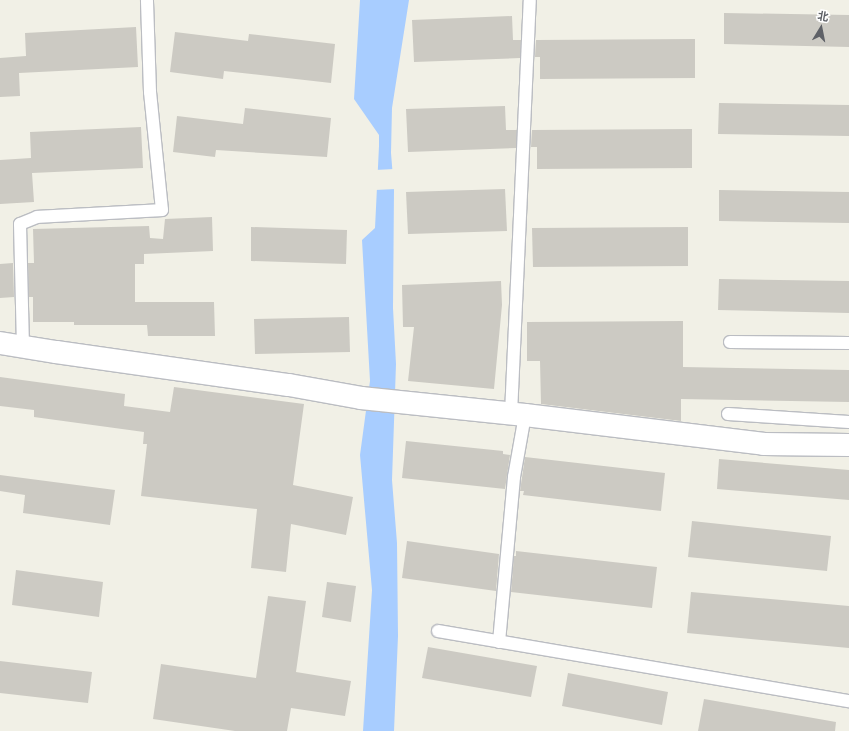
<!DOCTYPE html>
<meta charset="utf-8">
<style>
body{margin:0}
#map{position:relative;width:849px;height:731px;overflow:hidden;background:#f1f0e6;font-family:Mulish,"Noto Sans SC",sans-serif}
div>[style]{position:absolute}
.water>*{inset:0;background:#a8cdff}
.pier>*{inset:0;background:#f1f0e6}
.building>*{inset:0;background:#cccac3}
.roads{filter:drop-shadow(1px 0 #bbbdc2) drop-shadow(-1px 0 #bbbdc2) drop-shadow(0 1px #bbbdc2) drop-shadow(0 -1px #bbbdc2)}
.lane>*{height:12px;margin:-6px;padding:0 6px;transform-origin:6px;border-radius:6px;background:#fff}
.street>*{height:22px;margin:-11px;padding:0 11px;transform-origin:11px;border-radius:11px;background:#fff}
span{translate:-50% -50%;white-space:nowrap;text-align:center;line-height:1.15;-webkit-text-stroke:3px #fff;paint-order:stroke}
.north{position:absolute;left:801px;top:8px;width:40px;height:40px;-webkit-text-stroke:3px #fff;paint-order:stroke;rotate:10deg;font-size:11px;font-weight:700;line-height:16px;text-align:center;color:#5e6167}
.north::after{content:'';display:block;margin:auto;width:14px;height:18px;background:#5e6167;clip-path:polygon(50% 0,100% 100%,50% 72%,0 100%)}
</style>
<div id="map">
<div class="water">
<div style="clip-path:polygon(360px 0,409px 0,392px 108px,391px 153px,394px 190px,393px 308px,396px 364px,392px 480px,397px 543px,398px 636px,394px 731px,363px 731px,372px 590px,360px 455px,370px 381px,362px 240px,375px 228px,379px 146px,379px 135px,354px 99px)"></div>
</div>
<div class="pier">
<div style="clip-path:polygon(394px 169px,396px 189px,375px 190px,375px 170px)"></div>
</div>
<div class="building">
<div style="clip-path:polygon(724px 13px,849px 15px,849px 47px,724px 44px)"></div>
<div style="clip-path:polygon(512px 16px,513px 40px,521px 40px,520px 58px,414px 62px,412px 20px)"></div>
<div style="clip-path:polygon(136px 27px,138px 67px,19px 73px,20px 96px,0 97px,0 58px,26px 56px,25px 33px)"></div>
<div style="clip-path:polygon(175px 32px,248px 41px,249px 34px,335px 44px,331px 83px,224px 71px,223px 79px,170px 72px)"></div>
<div style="clip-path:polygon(695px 39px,695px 78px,540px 79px,540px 57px,535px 57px,536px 40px)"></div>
<div style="clip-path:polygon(719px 103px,849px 105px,849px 136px,718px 134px)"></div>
<div style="clip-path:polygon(505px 106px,506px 130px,517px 130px,516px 148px,408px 152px,406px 109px)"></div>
<div style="clip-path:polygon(245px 108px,331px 118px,327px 157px,216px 150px,215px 157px,173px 152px,177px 116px,243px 124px)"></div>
<div style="clip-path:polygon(141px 127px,143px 168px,32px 173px,34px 202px,0 204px,0 160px,31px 158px,30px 132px)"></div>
<div style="clip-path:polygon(692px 129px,692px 168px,537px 169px,537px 147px,531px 147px,532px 130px)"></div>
<div style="clip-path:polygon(505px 189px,507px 231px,408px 234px,406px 192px)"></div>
<div style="clip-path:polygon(719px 190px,849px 192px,849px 223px,719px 221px)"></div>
<div style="clip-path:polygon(212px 217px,213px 251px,144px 254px,144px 264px,135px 264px,135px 302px,214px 302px,215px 336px,148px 336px,147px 325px,74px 325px,74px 322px,33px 322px,33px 297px,29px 297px,28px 263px,34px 263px,33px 229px,149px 226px,150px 238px,163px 239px,165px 219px)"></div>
<div style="clip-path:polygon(251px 227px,347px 230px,346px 264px,251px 261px)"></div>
<div style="clip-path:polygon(688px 227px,688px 266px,533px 267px,532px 228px)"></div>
<div style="clip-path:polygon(13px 263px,14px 297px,0 298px,0 264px)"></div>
<div style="clip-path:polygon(719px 279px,849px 281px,849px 313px,718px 310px)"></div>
<div style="clip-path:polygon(501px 281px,502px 305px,494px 389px,408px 381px,414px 327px,403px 327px,402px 285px)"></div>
<div style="clip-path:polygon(349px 317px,350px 352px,255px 354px,254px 319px)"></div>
<div style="clip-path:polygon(683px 321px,683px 367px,849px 370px,849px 402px,681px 399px,681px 421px,541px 404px,540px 361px,527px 361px,527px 322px)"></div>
<div style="clip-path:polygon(0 377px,125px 394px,124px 406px,170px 412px,174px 387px,304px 404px,293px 485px,353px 497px,346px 535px,291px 524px,286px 572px,251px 568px,257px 509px,141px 496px,147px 444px,143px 444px,144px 432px,34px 417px,34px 410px,0 406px)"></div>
<div style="clip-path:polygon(406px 441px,503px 451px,503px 454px,510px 455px,505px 489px,402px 478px)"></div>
<div style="clip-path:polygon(525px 457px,665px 473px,661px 511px,523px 495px,524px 491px,520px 491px)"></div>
<div style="clip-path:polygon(719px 459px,849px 470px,849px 500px,717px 489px)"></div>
<div style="clip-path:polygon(0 475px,115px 490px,110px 525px,23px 513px,25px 495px,0 491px)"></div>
<div style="clip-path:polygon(692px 521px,831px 536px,827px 571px,688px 557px)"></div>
<div style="clip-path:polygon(407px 541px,499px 554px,496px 591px,402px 578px)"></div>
<div style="clip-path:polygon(516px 551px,657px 567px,652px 608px,511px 592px,514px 556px,516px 556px)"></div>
<div style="clip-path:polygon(16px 570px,103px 582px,99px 617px,12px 605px)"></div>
<div style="clip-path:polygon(327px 582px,356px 586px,351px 622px,322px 617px)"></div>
<div style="clip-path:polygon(691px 592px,849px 606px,849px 648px,687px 633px)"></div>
<div style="clip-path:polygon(268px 596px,306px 601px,296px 672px,351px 681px,345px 716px,291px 708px,287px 731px,235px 731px,153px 719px,161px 664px,256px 678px)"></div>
<div style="clip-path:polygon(428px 647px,537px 666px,531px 697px,422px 678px)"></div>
<div style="clip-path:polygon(0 661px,92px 672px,88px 703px,0 693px)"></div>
<div style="clip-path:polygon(568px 673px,668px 692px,662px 725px,562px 706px)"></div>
<div style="clip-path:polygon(704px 699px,836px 722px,835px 731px,698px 731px)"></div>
</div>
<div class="roads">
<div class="lane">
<div style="left:730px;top:342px;width:119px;rotate:0.5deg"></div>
<div style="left:23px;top:347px;width:123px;rotate:-91.4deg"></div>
<div style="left:20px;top:224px;width:18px;rotate:-22deg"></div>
<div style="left:37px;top:217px;width:125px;rotate:-3.2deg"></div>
<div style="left:162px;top:210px;width:119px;rotate:-95.8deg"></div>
<div style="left:150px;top:92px;width:92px;rotate:-91.9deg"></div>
<div style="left:511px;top:414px;width:414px;rotate:-87.4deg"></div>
<div style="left:728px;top:414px;width:121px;rotate:3.8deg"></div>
<div style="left:438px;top:631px;width:417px;rotate:9.7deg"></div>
<div style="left:499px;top:642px;width:166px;rotate:-84.8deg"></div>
<div style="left:514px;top:477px;width:63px;rotate:-79.9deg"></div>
</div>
<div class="street">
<div style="left:0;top:343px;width:57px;rotate:9.1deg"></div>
<div style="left:56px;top:352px;width:235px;rotate:8.1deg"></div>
<div style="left:289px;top:385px;width:73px;rotate:10.2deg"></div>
<div style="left:361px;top:398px;width:165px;rotate:5.9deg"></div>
<div style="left:525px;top:415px;width:241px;rotate:6.9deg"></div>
<div style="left:764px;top:444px;width:85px;rotate:0.7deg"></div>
</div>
</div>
<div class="north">北</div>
</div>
